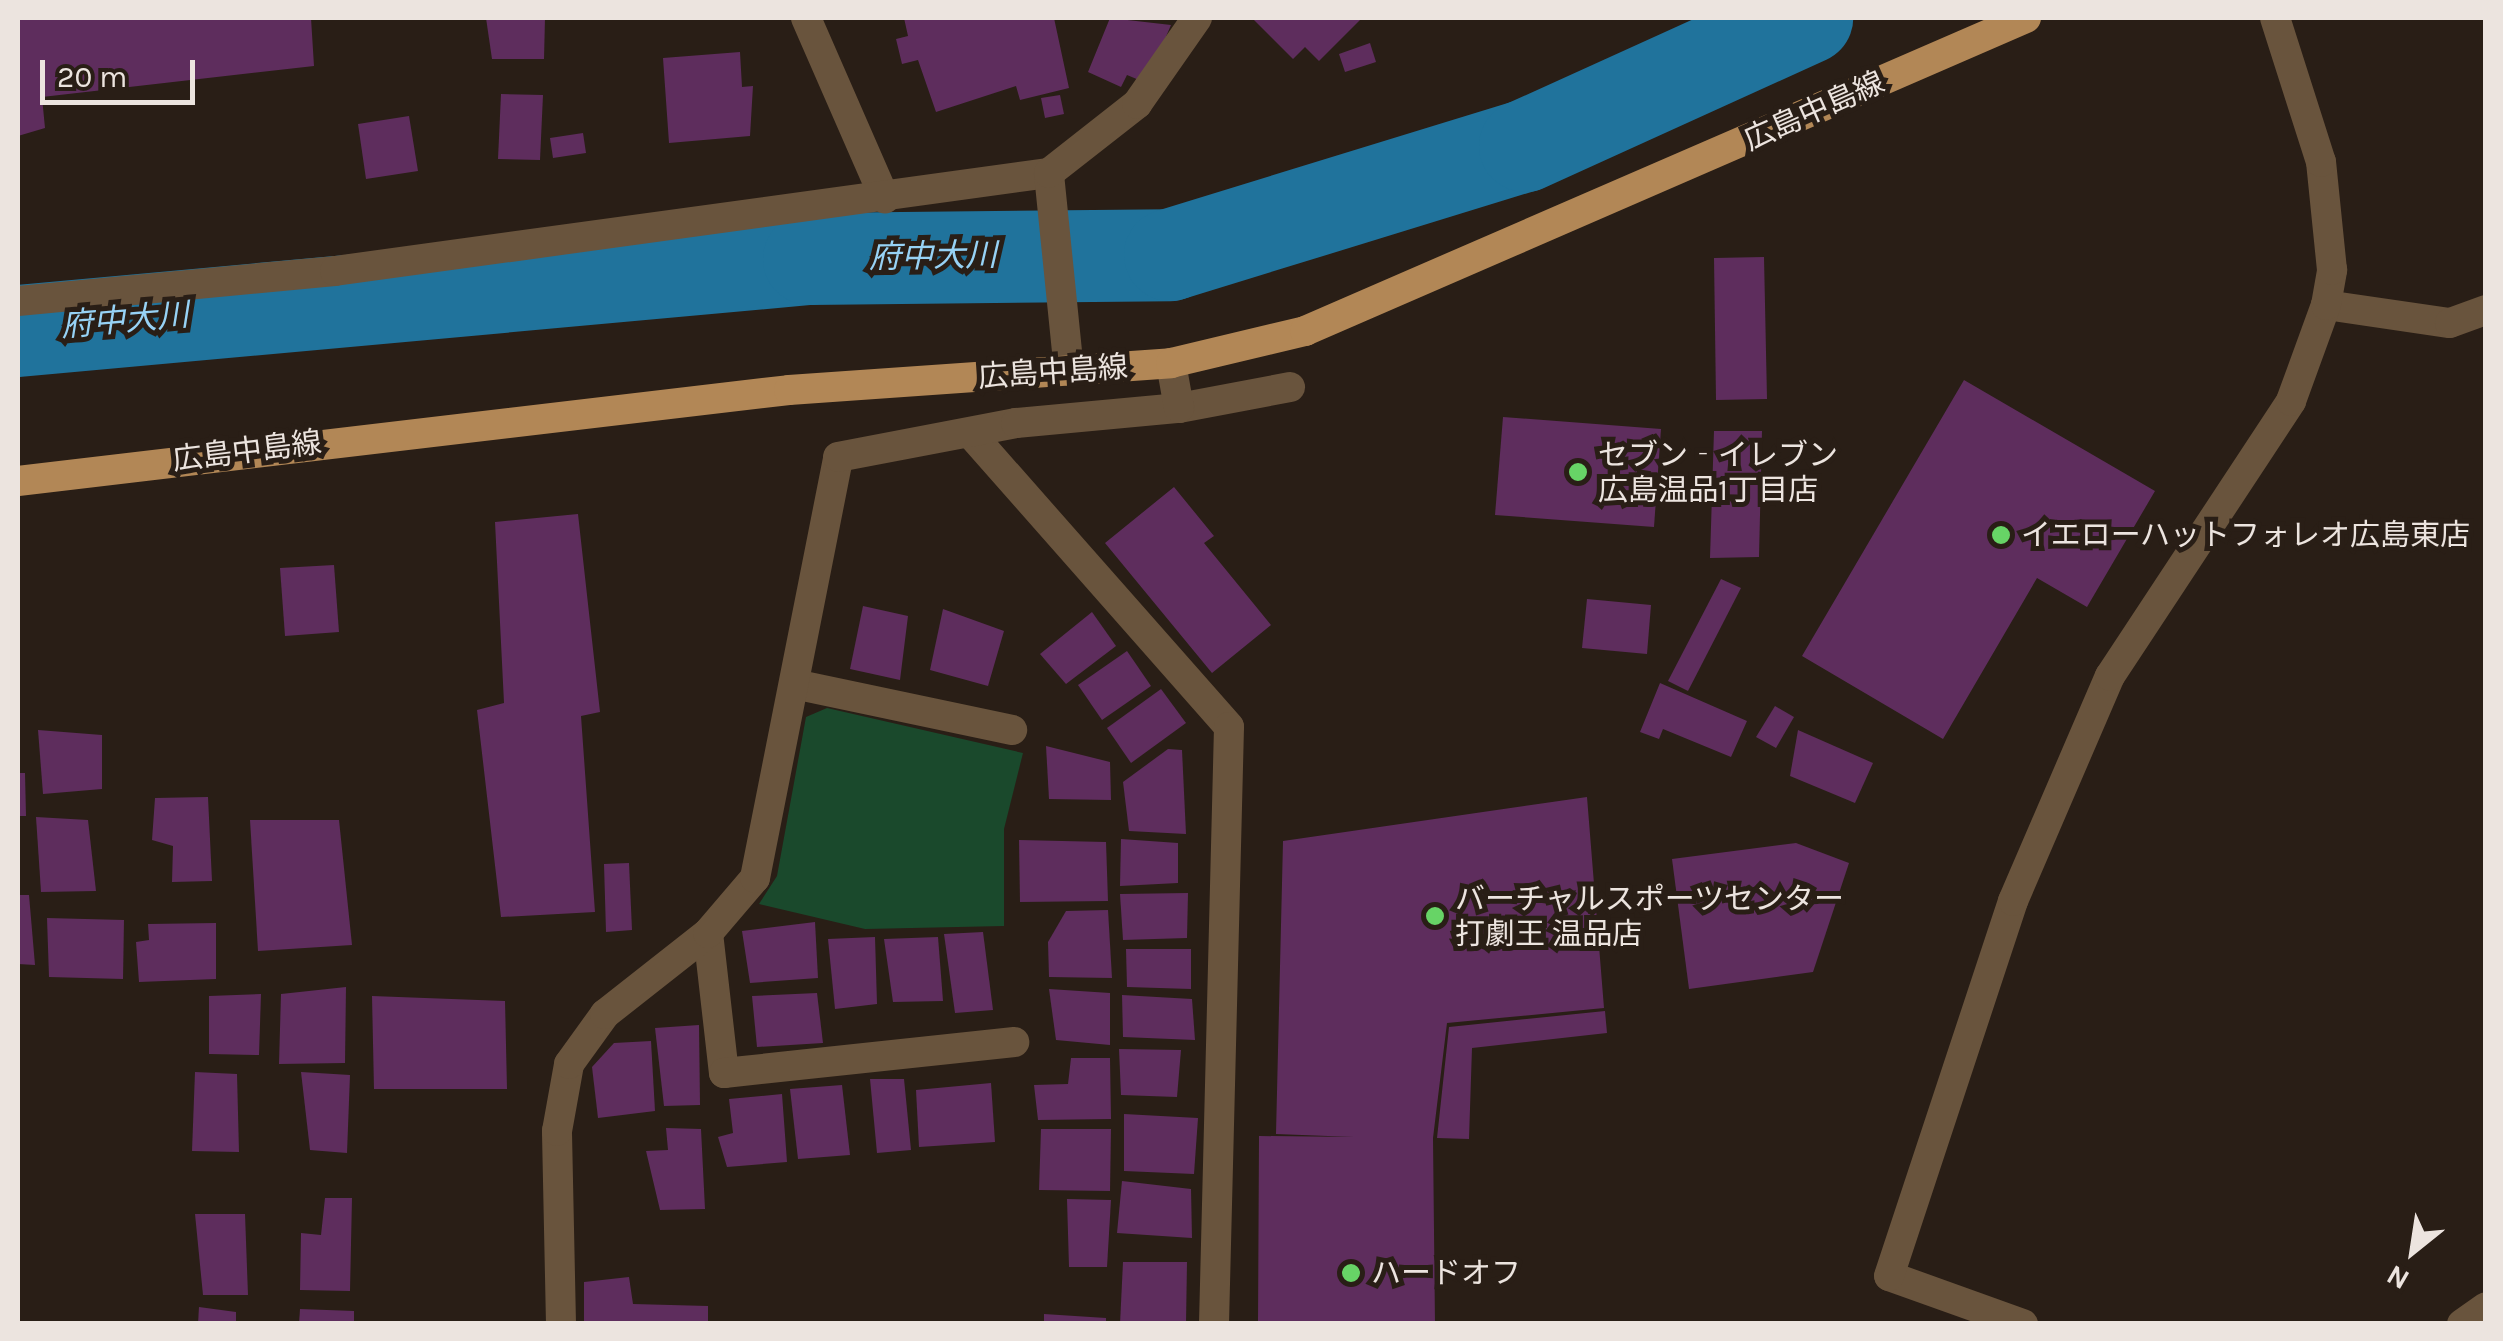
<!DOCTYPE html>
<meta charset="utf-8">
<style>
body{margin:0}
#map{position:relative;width:2503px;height:1341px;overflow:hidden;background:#291e16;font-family:Karla,"Noto Sans JP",sans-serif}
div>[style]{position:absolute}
.green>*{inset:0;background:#1a492c}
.river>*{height:92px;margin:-46px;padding:0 46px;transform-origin:46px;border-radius:46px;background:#20739c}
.building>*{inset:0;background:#5e2d5d}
.minor>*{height:30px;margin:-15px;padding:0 15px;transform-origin:15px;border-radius:15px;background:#69543d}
.major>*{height:30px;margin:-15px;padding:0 15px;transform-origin:15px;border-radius:15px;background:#b28756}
.dots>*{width:28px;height:28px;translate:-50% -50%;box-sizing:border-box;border:5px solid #291e16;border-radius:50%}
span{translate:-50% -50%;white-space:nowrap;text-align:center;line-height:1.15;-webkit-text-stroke:10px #291e16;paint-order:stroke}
.street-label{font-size:30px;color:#ece4df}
.poi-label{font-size:30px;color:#ece4df}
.left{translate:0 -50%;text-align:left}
.water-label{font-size:32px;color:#97d2f5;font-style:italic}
.frame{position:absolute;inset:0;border:20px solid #ece4df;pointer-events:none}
.north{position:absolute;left:2363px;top:1201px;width:100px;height:100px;-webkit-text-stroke:8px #291e16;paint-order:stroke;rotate:210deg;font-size:28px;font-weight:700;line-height:40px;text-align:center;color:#ece4df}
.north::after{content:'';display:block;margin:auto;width:35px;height:45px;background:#ece4df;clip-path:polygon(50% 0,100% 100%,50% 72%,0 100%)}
.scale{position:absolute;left:40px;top:60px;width:155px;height:45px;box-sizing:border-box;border:5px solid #ece4df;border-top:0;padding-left:12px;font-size:30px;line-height:35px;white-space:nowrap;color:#ece4df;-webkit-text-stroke:8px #291e16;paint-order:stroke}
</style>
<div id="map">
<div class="green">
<div style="clip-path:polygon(827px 708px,1023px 753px,1004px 829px,1004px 926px,865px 929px,759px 904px,777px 876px,806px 717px)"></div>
</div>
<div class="river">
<div style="left:18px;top:331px;width:794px;rotate:-5.2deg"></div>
<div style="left:809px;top:259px;width:361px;rotate:-0.6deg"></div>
<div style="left:1170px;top:255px;width:371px;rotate:-17.1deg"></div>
<div style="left:1525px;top:146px;width:310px;rotate:-24.4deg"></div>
</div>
<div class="building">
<div style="clip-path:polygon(18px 18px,311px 18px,314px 66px,42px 97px,45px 128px,18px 136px)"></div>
<div style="clip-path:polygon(486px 18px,545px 18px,544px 59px,492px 59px)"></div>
<div style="clip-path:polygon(904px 18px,1054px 18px,1069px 88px,1020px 100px,1016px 86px,936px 112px,918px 60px,902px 64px,896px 39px,908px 36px)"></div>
<div style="clip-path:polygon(1110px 18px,1171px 25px,1152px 69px,1139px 80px,1127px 75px,1121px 87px,1088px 72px)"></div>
<div style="clip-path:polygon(1252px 18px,1362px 18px,1319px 61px,1305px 47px,1293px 59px)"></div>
<div style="clip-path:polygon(1370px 43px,1376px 62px,1345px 72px,1339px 54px)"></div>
<div style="clip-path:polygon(740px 52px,742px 87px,753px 86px,750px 136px,669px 143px,663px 58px)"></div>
<div style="clip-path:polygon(501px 94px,543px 95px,540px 160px,498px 159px)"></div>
<div style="clip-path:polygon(1060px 95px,1064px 114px,1045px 118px,1041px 98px)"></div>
<div style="clip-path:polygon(409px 116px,418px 171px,366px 179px,358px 124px)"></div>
<div style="clip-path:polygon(583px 133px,586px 153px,553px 158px,550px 138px)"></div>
<div style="clip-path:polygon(1764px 257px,1767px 399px,1716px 400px,1714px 258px)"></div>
<div style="clip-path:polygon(1964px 380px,2155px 491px,2087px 607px,2037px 578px,1943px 739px,1802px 656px)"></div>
<div style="clip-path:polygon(1503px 417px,1661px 429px,1654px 527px,1495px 515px)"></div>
<div style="clip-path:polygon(1714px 431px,1762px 431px,1759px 557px,1710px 558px)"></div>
<div style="clip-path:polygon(1174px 487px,1214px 536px,1204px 543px,1271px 625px,1212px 673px,1105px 543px)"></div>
<div style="clip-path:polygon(578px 514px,600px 712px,581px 716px,595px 912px,501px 917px,477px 710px,504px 703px,495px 522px)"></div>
<div style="clip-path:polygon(334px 565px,339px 632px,285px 636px,280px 568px)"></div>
<div style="clip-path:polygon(1721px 579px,1741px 588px,1688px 691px,1668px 681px)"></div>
<div style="clip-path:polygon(1587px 599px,1651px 605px,1647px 654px,1582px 648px)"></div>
<div style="clip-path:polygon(863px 606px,908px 616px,900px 680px,850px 669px)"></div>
<div style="clip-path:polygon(943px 609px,1004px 631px,988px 686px,930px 670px)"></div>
<div style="clip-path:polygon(1092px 612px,1116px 646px,1066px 684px,1040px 654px)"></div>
<div style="clip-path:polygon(1127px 651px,1151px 686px,1102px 720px,1078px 685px)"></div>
<div style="clip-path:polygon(1660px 683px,1747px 721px,1731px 757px,1663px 729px,1659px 739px,1640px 732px)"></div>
<div style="clip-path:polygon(1161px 689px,1186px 723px,1131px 763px,1107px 728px)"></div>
<div style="clip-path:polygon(1775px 706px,1794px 717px,1776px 748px,1756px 737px)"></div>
<div style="clip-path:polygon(38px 730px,102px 735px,102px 789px,43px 794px)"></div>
<div style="clip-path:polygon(1798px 730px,1873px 763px,1855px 803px,1790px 776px)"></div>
<div style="clip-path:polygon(1046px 746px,1110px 762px,1111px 800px,1049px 799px)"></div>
<div style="clip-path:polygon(1168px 749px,1182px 750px,1186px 834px,1129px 831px,1123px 782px)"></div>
<div style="clip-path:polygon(18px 773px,25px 773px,26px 816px,18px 816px)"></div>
<div style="clip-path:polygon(208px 797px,212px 881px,172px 882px,173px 846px,152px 840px,155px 798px)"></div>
<div style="clip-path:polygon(1587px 797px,1604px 1008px,1447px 1023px,1433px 1138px,1435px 1324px,1258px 1324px,1259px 1136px,1354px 1137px,1276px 1134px,1283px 841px)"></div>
<div style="clip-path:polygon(36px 817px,88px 820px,96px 891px,41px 892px)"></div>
<div style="clip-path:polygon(250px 820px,339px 820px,352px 945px,258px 951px)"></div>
<div style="clip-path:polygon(1121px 839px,1178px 843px,1178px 883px,1120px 886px)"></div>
<div style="clip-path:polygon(1019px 840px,1106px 842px,1108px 901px,1020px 902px)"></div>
<div style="clip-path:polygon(1796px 843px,1849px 863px,1813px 972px,1689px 989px,1672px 859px)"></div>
<div style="clip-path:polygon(629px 863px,632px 930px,606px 932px,604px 864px)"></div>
<div style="clip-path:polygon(1188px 893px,1187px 938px,1123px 940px,1120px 894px)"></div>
<div style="clip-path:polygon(18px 895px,29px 895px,35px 965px,18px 964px)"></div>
<div style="clip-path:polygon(1108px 910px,1112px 978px,1049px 977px,1048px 942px,1066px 911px)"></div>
<div style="clip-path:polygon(47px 918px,124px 920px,123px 979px,49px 977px)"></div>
<div style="clip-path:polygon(815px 922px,818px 978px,750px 983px,742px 931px)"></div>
<div style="clip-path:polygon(216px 923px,216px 979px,139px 982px,136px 942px,149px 940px,148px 924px)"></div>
<div style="clip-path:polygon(983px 932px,993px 1010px,955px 1013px,944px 934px)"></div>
<div style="clip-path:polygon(875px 937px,877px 1004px,835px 1009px,828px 939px)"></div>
<div style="clip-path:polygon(938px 937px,943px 1001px,893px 1002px,884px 939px)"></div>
<div style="clip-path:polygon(1126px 949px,1191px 949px,1191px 989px,1127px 987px)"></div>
<div style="clip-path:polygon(346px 987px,345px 1063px,279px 1064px,281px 994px)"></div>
<div style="clip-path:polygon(1049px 989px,1110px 993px,1110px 1045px,1056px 1040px)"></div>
<div style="clip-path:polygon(817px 993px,823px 1043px,757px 1047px,752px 996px)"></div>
<div style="clip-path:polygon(261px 994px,259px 1055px,209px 1054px,209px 996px)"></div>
<div style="clip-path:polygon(1122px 995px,1192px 999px,1195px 1040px,1123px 1037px)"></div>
<div style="clip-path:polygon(372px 996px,505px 1001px,507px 1089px,374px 1089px)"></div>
<div style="clip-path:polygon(1605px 1011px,1607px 1033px,1472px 1048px,1469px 1139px,1437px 1138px,1449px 1027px)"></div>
<div style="clip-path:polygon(699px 1025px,700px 1105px,664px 1106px,655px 1028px)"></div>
<div style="clip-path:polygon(651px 1041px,655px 1111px,598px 1118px,592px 1067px,614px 1043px)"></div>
<div style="clip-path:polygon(1119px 1049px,1181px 1050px,1177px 1097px,1121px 1095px)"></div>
<div style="clip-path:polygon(1071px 1058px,1110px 1058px,1111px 1119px,1038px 1120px,1034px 1085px,1068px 1084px)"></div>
<div style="clip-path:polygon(195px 1072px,237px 1074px,239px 1152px,192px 1151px)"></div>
<div style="clip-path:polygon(301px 1072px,350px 1075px,347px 1153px,310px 1150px)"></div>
<div style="clip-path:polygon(870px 1079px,904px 1079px,911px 1150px,877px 1153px)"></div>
<div style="clip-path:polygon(991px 1083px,995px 1142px,919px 1147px,916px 1090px)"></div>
<div style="clip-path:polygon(842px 1085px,850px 1155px,798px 1159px,790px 1089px)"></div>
<div style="clip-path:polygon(782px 1094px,787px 1162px,727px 1167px,718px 1137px,733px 1133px,729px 1099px)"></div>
<div style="clip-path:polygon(1124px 1114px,1198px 1118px,1194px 1174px,1124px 1171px)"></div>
<div style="clip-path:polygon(666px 1128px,701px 1129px,705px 1209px,660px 1210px,646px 1151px,668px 1150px)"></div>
<div style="clip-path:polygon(1041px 1129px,1111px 1129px,1110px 1191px,1039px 1190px)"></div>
<div style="clip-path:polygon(1122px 1181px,1191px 1189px,1192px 1238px,1117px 1233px)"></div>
<div style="clip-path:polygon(325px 1198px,352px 1198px,350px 1291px,300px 1290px,301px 1233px,321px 1235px)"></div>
<div style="clip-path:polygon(1067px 1199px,1111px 1200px,1107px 1267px,1069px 1267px)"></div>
<div style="clip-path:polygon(195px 1214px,245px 1214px,248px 1295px,203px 1295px)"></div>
<div style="clip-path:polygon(1123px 1262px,1187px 1262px,1186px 1324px,1120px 1324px)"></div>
<div style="clip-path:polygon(629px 1277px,633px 1304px,708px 1306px,708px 1324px,584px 1324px,584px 1282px)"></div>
<div style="clip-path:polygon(199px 1307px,236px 1312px,236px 1324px,198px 1324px)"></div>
<div style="clip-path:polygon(300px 1309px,354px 1311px,354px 1324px,299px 1324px)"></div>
<div style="clip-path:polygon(1044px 1314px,1106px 1318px,1106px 1324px,1044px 1324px)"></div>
</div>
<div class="minor">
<div style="left:806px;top:18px;width:197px;rotate:66.4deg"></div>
<div style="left:18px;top:301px;width:318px;rotate:-5.4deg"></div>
<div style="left:335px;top:271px;width:721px;rotate:-7.82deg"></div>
<div style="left:2326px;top:305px;width:125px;rotate:8.3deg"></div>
<div style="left:2450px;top:323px;width:38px;rotate:-20deg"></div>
<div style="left:1069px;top:371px;width:199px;rotate:-95.8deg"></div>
<div style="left:1049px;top:173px;width:112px;rotate:-38.1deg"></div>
<div style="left:1137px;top:104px;width:105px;rotate:-55.1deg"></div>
<div style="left:1179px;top:408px;width:113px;rotate:-10.7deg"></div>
<div style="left:971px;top:434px;width:390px;rotate:48.6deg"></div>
<div style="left:1229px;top:727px;width:597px;rotate:91.44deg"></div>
<div style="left:794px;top:684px;width:223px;rotate:11.9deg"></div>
<div style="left:708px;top:933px;width:141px;rotate:83.5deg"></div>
<div style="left:724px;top:1073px;width:292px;rotate:-6.1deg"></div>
<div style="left:561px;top:1324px;width:193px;rotate:-91.2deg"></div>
<div style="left:557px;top:1131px;width:68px;rotate:-79.8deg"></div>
<div style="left:569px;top:1064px;width:62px;rotate:-54.2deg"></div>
<div style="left:605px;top:1014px;width:131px;rotate:-38.2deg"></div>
<div style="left:708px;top:933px;width:72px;rotate:-49.5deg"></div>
<div style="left:755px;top:878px;width:429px;rotate:-78.8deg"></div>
<div style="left:838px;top:457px;width:181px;rotate:-10.8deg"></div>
<div style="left:1016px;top:423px;width:164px;rotate:-5.3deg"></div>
<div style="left:1179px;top:408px;width:46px;rotate:-100.1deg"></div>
<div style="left:2023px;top:1324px;width:142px;rotate:-160.3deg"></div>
<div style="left:1889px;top:1276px;width:395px;rotate:-71.7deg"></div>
<div style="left:2013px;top:901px;width:245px;rotate:-66.7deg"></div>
<div style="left:2110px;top:676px;width:329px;rotate:-56.6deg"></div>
<div style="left:2291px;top:401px;width:102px;rotate:-70deg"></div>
<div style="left:2326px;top:305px;width:36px;rotate:-80deg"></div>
<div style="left:2332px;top:270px;width:109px;rotate:-95.8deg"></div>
<div style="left:2321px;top:162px;width:151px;rotate:-107.7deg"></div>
<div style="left:2462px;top:1324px;width:29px;rotate:-35deg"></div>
</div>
<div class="major">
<div style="left:18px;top:481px;width:776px;rotate:-6.73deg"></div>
<div style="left:789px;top:390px;width:383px;rotate:-4deg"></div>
<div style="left:1171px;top:363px;width:138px;rotate:-13.4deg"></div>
<div style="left:1305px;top:331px;width:786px;rotate:-23.47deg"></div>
</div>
<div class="dots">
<div style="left:1578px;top:472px;background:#67d466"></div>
<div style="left:2001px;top:535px;background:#67d466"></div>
<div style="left:1435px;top:916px;background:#67d466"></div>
<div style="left:1351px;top:1273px;background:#67d466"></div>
</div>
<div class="street-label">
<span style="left:1814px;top:111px;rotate:-24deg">広島中島線</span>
<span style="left:1053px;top:372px;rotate:-4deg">広島中島線</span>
<span style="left:247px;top:451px;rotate:-7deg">広島中島線</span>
</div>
<div class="poi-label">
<span class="left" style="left:1598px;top:472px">セブン‐イレブン<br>広島温品1丁目店</span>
<span class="left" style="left:2021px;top:535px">イエローハットフォレオ広島東店</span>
<span class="left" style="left:1455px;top:916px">バーチャルスポーツセンター<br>打劇王 温品店</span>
<span class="left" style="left:1371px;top:1273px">ハードオフ</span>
</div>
<div class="water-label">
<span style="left:933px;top:257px;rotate:-1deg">府中大川</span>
<span style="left:125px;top:321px;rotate:-5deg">府中大川</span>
</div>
<div class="frame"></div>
<div class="north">N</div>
<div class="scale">20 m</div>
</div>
